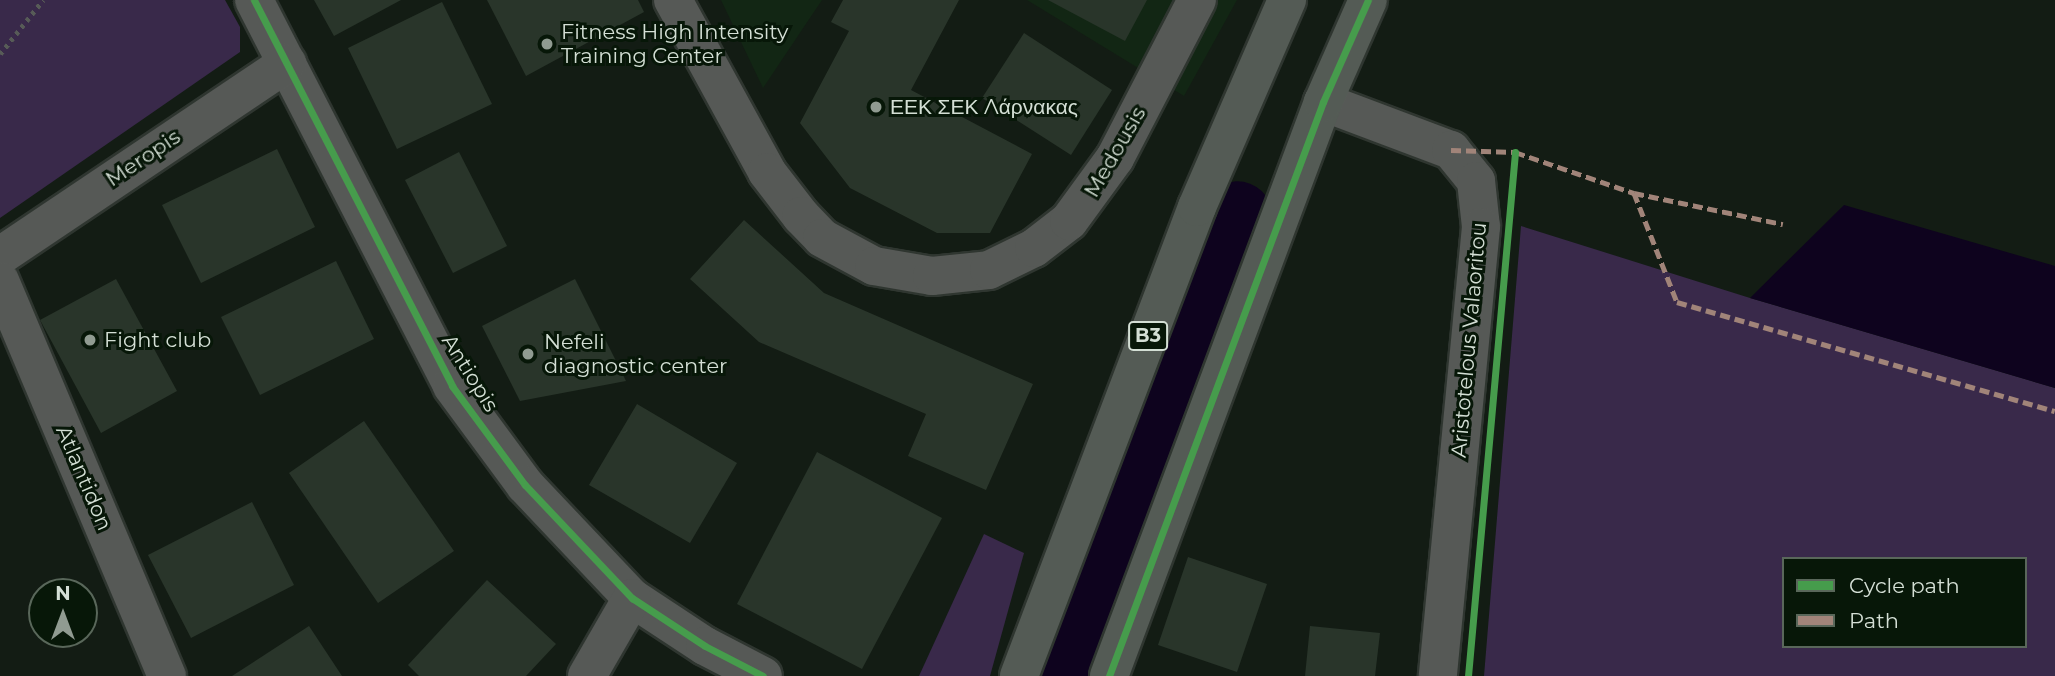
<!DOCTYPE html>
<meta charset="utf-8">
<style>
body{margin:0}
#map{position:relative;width:2055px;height:676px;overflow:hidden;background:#131c14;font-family:Montserrat,sans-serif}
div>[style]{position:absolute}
.built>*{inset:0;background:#122614}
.green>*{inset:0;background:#39294a}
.water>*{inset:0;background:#0e031e}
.river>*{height:72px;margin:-36px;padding:0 36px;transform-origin:36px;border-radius:36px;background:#0e031e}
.building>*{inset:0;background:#29352a}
.path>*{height:4.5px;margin-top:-2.25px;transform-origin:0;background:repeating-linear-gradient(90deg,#575b57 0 3.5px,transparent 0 8.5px)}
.roads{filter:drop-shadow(2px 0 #2f3630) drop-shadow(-2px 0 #2f3630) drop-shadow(0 2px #2f3630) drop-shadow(0 -2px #2f3630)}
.minor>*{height:38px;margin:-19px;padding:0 19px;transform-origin:19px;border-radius:19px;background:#565956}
.primary>*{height:38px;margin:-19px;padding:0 19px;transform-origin:19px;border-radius:19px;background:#545b55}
.quiet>*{height:5px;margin-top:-2.5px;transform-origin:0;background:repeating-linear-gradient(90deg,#a18479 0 10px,transparent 0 15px)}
.cycleway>*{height:7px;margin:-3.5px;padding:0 3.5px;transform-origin:3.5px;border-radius:3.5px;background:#469c4c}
.dots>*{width:19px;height:19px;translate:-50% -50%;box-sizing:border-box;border:4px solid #071708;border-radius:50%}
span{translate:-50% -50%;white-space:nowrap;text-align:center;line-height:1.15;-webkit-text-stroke:6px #071708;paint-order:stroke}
.shield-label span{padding:2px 5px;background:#071708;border:2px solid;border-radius:5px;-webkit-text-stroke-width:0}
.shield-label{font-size:19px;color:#d4dfd5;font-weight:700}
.poi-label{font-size:21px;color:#d4dfd5}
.left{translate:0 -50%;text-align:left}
.street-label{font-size:21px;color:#d4dfd5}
.legend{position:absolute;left:1782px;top:557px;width:245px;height:91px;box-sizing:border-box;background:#071708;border:2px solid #59675a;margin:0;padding:9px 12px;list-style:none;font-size:21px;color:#d4dfd5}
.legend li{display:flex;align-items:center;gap:14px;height:35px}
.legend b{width:35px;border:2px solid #59675a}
.north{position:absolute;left:28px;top:578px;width:70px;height:70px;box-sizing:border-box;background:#071708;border:2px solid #59675a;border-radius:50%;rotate:0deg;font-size:19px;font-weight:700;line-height:28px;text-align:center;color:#d4dfd5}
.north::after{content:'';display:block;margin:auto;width:24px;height:32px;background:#909b91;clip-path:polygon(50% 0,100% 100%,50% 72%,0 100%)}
</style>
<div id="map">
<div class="built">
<div style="clip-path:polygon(721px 0,822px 0,763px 88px)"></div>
<div style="clip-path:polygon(1027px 0,1237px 0,1184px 96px)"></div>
</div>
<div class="green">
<div style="clip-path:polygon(0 0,225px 0,240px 27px,240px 52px,0 218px)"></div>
<div style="clip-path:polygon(evenodd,1521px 226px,1750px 298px,2055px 388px,2055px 676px,1484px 676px,1521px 226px,1784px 559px,2025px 559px,2025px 646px,1784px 646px,1784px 559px)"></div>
<div style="clip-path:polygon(984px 534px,1024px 553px,990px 676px,919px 676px)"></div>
</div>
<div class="water">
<div style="clip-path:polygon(1844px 205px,2055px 266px,2055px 388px,1750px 298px)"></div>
</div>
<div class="river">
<div style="left:1062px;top:676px;width:491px;rotate:-69.1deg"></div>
</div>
<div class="building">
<div style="clip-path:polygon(314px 0,401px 0,334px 36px)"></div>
<div style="clip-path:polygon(487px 0,638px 0,644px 12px,526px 76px)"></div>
<div style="clip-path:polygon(843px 0,959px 0,911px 90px,1032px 154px,990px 233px,937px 233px,850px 188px,800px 123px,849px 31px,831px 22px)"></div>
<div style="clip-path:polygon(1048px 0,1147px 0,1125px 41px)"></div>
<div style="clip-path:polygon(442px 2px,492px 104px,397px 149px,348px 48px)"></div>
<div style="clip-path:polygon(1024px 33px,1112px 90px,1071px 155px,982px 98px)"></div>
<div style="clip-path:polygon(277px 149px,315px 227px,201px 283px,162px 205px)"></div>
<div style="clip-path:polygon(459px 152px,507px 246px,453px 273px,405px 180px)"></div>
<div style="clip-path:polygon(744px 220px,824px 293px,1033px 384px,986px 490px,908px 456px,926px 414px,759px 342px,690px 279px)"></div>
<div style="clip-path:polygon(336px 261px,374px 339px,260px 395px,221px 317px)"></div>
<div style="clip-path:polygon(116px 279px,177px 391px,101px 433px,40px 320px)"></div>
<div style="clip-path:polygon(575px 279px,626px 381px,520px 401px,482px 326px)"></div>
<div style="clip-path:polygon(637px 404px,737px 463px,690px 543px,589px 485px)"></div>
<div style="clip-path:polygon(364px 421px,454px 551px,378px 603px,289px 473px)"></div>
<div style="clip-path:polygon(817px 452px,942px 518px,862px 669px,737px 604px)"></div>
<div style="clip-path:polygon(252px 502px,294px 585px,191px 638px,148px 555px)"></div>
<div style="clip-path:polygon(1188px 557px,1267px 584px,1237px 672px,1158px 645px)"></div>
<div style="clip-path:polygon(487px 580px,556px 644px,526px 676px,419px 676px,408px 665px)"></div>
<div style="clip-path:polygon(309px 626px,342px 676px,232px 676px)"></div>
<div style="clip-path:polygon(1310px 626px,1380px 633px,1375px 676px,1305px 676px)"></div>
</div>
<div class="path">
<div style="left:0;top:54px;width:69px;rotate:-51.5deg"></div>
</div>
<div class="roads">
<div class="minor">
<div style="left:254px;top:0;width:434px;rotate:62.8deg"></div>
<div style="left:452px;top:386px;width:123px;rotate:53.6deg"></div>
<div style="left:525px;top:485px;width:156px;rotate:46.6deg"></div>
<div style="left:632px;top:598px;width:87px;rotate:33.3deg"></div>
<div style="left:705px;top:646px;width:65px;rotate:27.3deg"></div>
<div style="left:673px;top:0;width:196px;rotate:61.3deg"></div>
<div style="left:767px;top:172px;width:56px;rotate:52.3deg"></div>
<div style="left:801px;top:216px;width:30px;rotate:46deg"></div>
<div style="left:822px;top:238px;width:59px;rotate:28.3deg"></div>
<div style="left:874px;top:266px;width:59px;rotate:9.8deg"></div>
<div style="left:932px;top:276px;width:57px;rotate:-6deg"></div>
<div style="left:989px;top:270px;width:50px;rotate:-26.1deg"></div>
<div style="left:1034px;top:248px;width:44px;rotate:-37.6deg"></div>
<div style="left:1069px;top:221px;width:78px;rotate:-53.9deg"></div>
<div style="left:1115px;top:158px;width:178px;rotate:-62.6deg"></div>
<div style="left:1323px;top:102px;width:137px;rotate:20.6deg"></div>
<div style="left:1451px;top:150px;width:40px;rotate:51deg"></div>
<div style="left:1476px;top:181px;width:46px;rotate:83.8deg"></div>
<div style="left:1481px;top:227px;width:451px;rotate:95.5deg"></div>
<div style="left:0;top:256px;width:346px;rotate:-33.9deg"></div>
<div style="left:0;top:281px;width:429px;rotate:67.1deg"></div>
<div style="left:587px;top:676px;width:90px;rotate:-60deg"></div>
</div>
<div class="primary">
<div style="left:1019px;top:676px;width:502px;rotate:-69.22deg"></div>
<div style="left:1197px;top:207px;width:226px;rotate:-66.5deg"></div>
<div style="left:1109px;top:676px;width:613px;rotate:-69.55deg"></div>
<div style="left:1323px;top:102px;width:111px;rotate:-66.2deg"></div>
</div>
</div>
<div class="quiet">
<div style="left:1451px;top:150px;width:64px;rotate:1.8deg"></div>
<div style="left:1515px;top:152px;width:126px;rotate:19deg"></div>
<div style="left:1634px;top:193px;width:152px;rotate:11.8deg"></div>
<div style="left:1634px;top:193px;width:117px;rotate:68.5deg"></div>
<div style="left:1677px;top:302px;width:393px;rotate:16.1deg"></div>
</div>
<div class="cycleway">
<div style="left:254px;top:0;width:434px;rotate:62.8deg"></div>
<div style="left:452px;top:386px;width:123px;rotate:53.6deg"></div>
<div style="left:525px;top:485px;width:156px;rotate:46.6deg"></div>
<div style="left:632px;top:598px;width:87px;rotate:33.3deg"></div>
<div style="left:705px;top:646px;width:65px;rotate:27.3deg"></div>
<div style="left:1109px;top:676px;width:613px;rotate:-69.55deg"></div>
<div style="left:1323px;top:102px;width:111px;rotate:-66.2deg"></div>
<div style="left:1468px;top:676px;width:526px;rotate:-84.87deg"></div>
</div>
<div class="dots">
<div style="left:547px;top:44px;background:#909b91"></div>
<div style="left:876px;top:107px;background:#909b91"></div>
<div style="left:90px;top:340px;background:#909b91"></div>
<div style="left:528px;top:354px;background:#909b91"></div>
</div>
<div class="shield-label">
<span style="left:1148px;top:336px">B3</span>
</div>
<div class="poi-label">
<span class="left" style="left:561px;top:44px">Fitness High Intensity<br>Training Center</span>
<span class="left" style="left:890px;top:107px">ΕΕΚ ΣΕΚ Λάρνακας</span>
<span class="left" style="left:104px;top:340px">Fight club</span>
<span class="left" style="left:544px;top:354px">Nefeli<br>diagnostic center</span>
</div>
<div class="street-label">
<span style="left:1115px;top:152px;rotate:-60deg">Medousis</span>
<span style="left:143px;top:158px;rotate:-34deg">Meropis</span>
<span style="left:1469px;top:340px;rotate:-85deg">Aristotelous Valaoritou</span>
<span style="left:470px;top:373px;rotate:58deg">Antiopis</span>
<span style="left:84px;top:478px;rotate:67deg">Atlantidon</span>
</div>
<ul class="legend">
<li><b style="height:9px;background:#469c4c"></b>Cycle path</li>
<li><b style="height:9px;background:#a18479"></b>Path</li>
</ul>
<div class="north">N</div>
</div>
